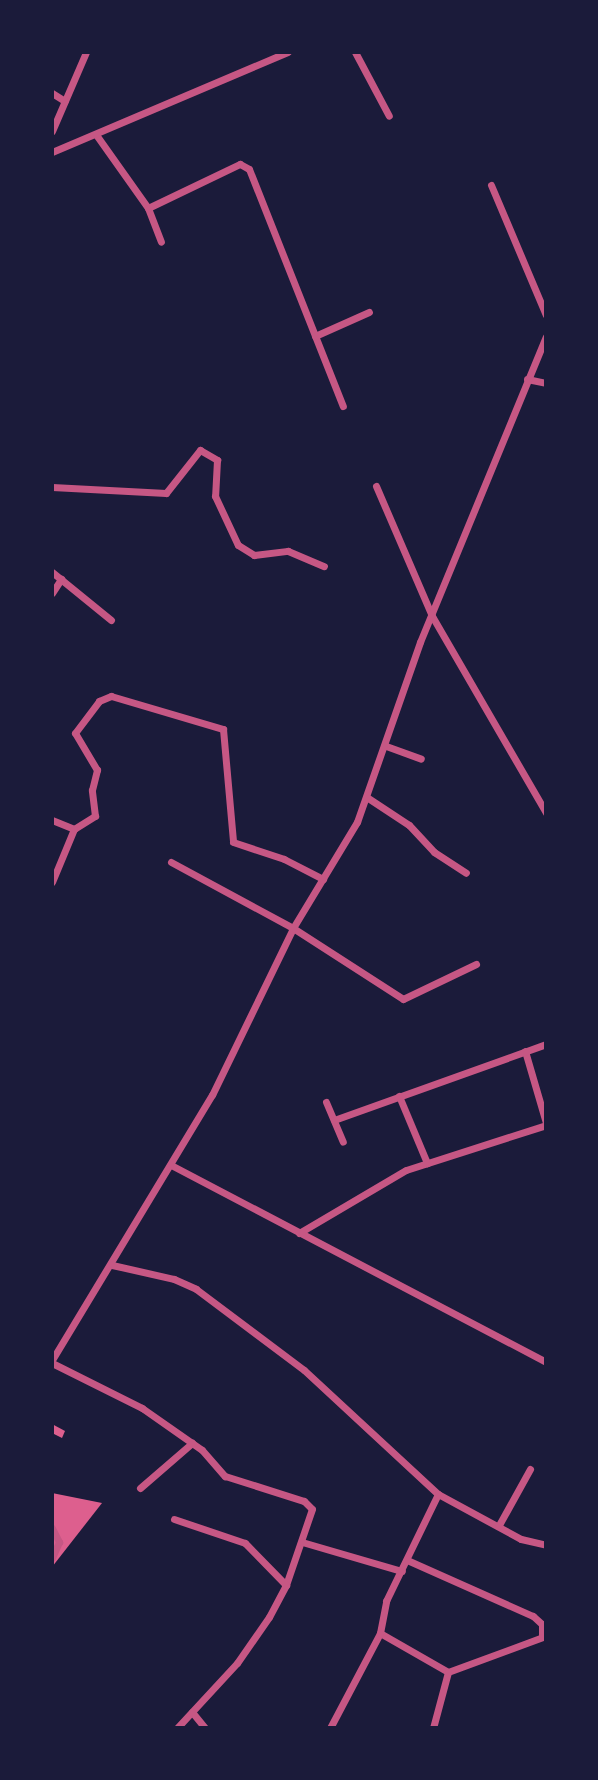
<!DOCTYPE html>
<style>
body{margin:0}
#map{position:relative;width:598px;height:1780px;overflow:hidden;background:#1b1b3a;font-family:"Libre Baskerville",serif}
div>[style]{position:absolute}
.building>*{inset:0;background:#dd5f8e}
.minor>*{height:7px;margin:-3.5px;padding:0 3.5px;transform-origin:3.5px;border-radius:3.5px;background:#c65784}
span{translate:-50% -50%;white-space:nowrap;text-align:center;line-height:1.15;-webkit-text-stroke:6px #1b1b3a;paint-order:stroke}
.frame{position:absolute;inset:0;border:54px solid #1b1b3a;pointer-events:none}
</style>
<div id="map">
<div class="building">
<div style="clip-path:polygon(52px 1424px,65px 1431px,62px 1438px,52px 1433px)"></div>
<div style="clip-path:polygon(52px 1493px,102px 1503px,52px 1567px)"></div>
</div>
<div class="minor">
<div style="left:355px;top:52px;width:72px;rotate:62deg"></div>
<div style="left:52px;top:93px;width:15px;rotate:32deg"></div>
<div style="left:52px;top:131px;width:86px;rotate:-66.7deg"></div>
<div style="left:97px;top:136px;width:88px;rotate:54.7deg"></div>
<div style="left:148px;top:208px;width:36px;rotate:69deg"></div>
<div style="left:52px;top:152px;width:256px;rotate:-23deg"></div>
<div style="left:491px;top:185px;width:141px;rotate:67.1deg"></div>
<div style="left:148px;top:208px;width:102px;rotate:-25.6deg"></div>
<div style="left:240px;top:164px;width:10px;rotate:29deg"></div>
<div style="left:249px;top:169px;width:255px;rotate:68.4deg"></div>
<div style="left:315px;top:336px;width:59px;rotate:-24deg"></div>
<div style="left:527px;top:379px;width:19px;rotate:12deg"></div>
<div style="left:376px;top:486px;width:142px;rotate:66.7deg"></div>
<div style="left:432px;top:616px;width:228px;rotate:59.9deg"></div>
<div style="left:52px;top:487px;width:114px;rotate:3deg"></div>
<div style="left:166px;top:493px;width:55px;rotate:-51.7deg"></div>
<div style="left:200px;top:450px;width:20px;rotate:30deg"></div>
<div style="left:217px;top:460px;width:36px;rotate:93deg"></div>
<div style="left:215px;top:496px;width:54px;rotate:64.9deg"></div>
<div style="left:238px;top:545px;width:19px;rotate:32deg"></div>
<div style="left:254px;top:555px;width:34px;rotate:-7deg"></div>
<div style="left:288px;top:551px;width:39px;rotate:23deg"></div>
<div style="left:52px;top:572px;width:76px;rotate:39.1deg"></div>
<div style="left:52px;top:593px;width:17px;rotate:-57deg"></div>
<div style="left:386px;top:746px;width:37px;rotate:20deg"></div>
<div style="left:368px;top:798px;width:49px;rotate:33.4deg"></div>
<div style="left:409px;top:825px;width:37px;rotate:47deg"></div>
<div style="left:434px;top:852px;width:38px;rotate:33deg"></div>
<div style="left:52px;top:820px;width:24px;rotate:22deg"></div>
<div style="left:74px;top:829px;width:25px;rotate:-32deg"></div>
<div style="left:95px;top:816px;width:26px;rotate:-97deg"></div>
<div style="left:92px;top:790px;width:21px;rotate:-76deg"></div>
<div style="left:97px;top:770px;width:43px;rotate:-120.7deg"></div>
<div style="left:75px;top:733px;width:40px;rotate:-53deg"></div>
<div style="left:99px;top:701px;width:13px;rotate:-23deg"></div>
<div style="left:111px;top:696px;width:117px;rotate:16.4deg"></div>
<div style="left:223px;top:729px;width:113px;rotate:84.9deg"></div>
<div style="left:233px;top:842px;width:54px;rotate:18.4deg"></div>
<div style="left:284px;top:859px;width:44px;rotate:27.1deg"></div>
<div style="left:171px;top:862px;width:139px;rotate:28.4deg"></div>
<div style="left:293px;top:928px;width:131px;rotate:32.8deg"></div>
<div style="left:403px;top:999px;width:81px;rotate:-25.6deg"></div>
<div style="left:52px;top:882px;width:57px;rotate:-67.5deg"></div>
<div style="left:525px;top:1051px;width:75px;rotate:73.7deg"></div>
<div style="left:399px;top:1096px;width:73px;rotate:67.3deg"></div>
<div style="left:326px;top:1102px;width:43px;rotate:67deg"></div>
<div style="left:334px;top:1120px;width:225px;rotate:-19.7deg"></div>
<div style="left:171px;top:1165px;width:424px;rotate:27.7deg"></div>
<div style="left:299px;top:1233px;width:124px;rotate:-30.5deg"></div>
<div style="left:406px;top:1170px;width:147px;rotate:-17.8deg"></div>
<div style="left:112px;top:1265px;width:64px;rotate:12.7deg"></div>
<div style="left:174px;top:1279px;width:24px;rotate:24deg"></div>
<div style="left:196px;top:1289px;width:135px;rotate:36.9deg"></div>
<div style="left:304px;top:1370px;width:183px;rotate:42.8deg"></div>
<div style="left:438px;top:1494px;width:94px;rotate:28.5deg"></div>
<div style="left:521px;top:1539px;width:26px;rotate:13deg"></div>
<div style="left:52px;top:1360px;width:310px;rotate:-58.9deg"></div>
<div style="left:212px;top:1095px;width:186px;rotate:-64.1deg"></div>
<div style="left:293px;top:928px;width:124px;rotate:-58.9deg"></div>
<div style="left:357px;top:822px;width:191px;rotate:-70.7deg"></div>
<div style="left:420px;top:642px;width:330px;rotate:-67.6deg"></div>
<div style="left:52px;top:1363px;width:101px;rotate:26.6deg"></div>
<div style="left:142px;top:1408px;width:73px;rotate:35deg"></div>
<div style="left:202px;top:1450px;width:35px;rotate:49deg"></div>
<div style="left:225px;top:1476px;width:83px;rotate:17.6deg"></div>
<div style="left:304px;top:1501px;width:11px;rotate:45deg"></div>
<div style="left:312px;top:1509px;width:80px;rotate:108.9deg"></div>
<div style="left:286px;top:1585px;width:36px;rotate:118deg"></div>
<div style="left:269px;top:1617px;width:56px;rotate:124.8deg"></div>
<div style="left:237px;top:1663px;width:88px;rotate:132.7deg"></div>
<div style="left:140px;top:1488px;width:69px;rotate:-40.9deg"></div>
<div style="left:174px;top:1519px;width:75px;rotate:18.7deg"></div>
<div style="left:245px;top:1543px;width:59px;rotate:45.7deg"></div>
<div style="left:499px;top:1525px;width:64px;rotate:-61deg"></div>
<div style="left:52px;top:1528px;width:16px;rotate:63deg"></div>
<div style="left:59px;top:1542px;width:17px;rotate:114deg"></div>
<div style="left:302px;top:1542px;width:104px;rotate:16.2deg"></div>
<div style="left:407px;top:1560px;width:138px;rotate:24deg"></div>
<div style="left:533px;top:1616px;width:12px;rotate:42deg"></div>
<div style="left:542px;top:1624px;width:13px;rotate:90deg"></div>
<div style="left:380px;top:1633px;width:78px;rotate:29.8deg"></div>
<div style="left:448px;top:1672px;width:104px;rotate:-20.2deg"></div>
<div style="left:192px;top:1712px;width:21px;rotate:51deg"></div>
<div style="left:330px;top:1728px;width:107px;rotate:-62.2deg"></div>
<div style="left:380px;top:1633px;width:33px;rotate:-79deg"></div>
<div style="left:386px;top:1601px;width:119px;rotate:-64.1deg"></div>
<div style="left:433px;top:1728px;width:58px;rotate:-75deg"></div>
</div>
<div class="frame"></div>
</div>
